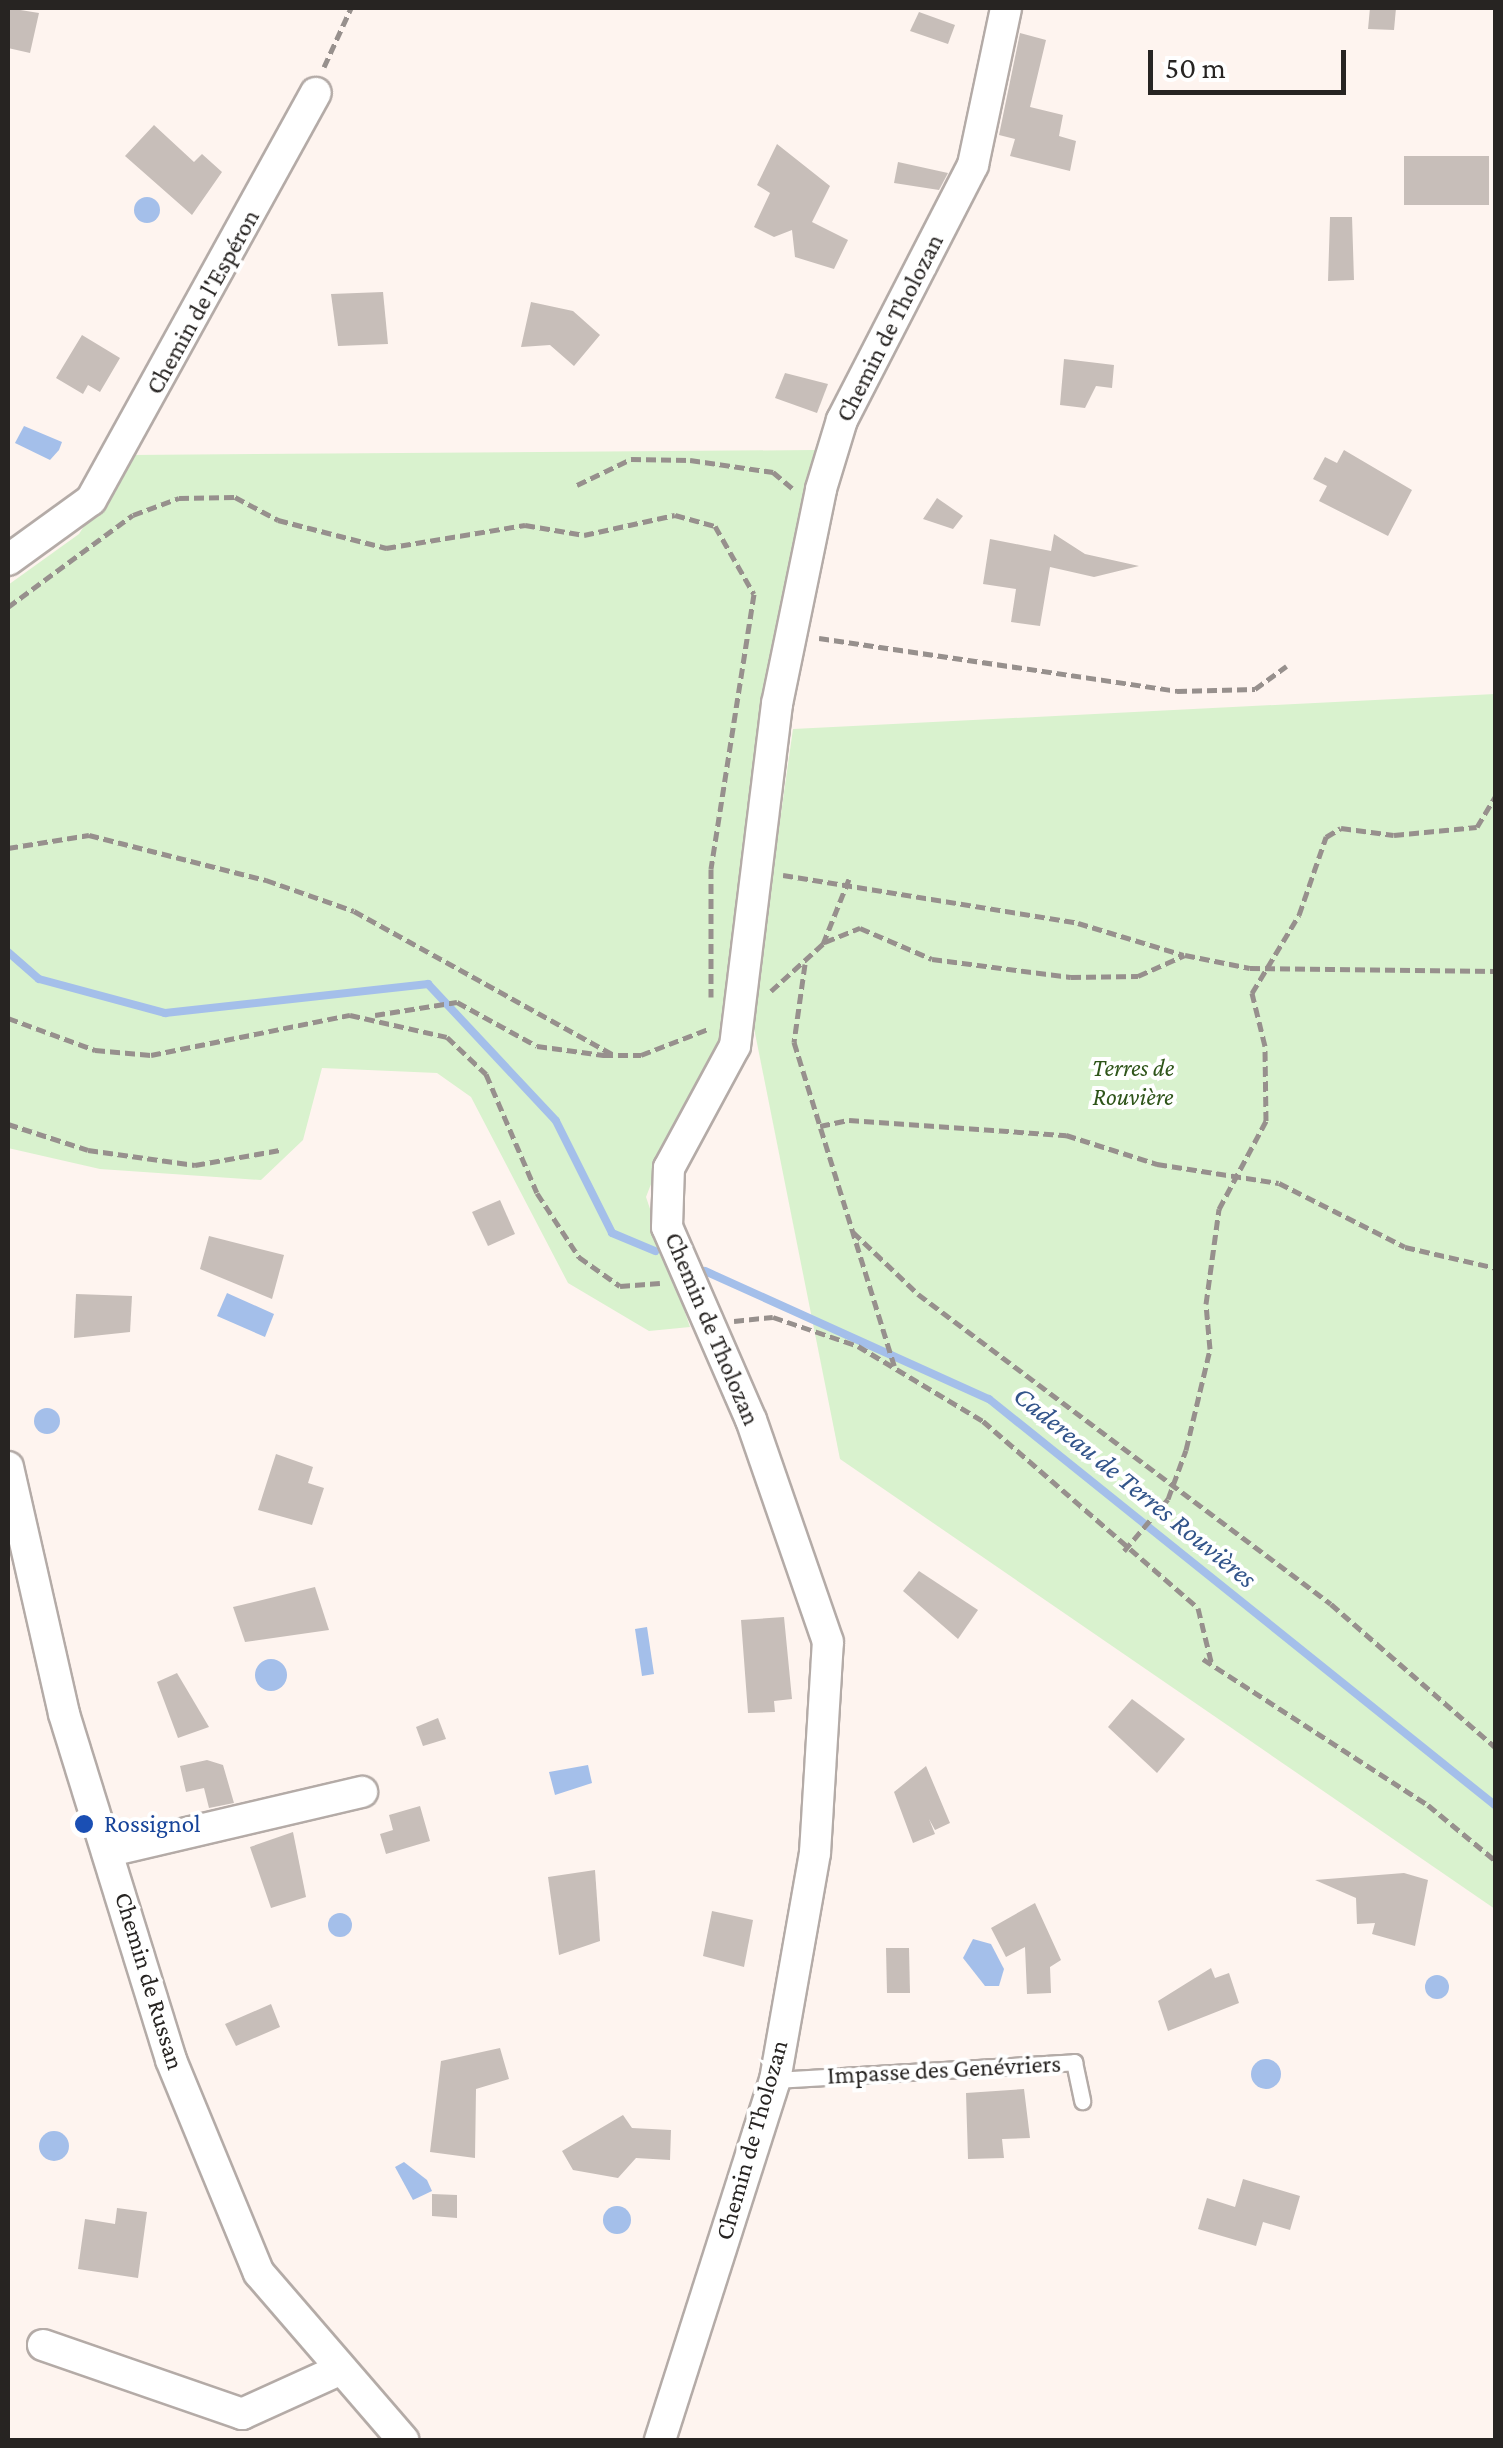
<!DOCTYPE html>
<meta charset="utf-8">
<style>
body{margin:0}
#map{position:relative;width:1503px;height:2448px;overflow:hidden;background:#fef4ef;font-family:"Crimson Pro",serif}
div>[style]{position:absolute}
.green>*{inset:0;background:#d9f2ce}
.water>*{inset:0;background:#a4bfea}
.round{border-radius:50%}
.stream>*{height:8px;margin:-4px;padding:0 4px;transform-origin:4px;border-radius:4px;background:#a4bfea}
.building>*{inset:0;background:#c7beb9}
.path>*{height:5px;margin-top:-2.5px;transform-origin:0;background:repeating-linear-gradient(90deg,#97908d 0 10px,transparent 0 15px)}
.roads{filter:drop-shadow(2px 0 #b4aba7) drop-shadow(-2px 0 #b4aba7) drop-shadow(0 2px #b4aba7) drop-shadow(0 -2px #b4aba7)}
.lane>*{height:15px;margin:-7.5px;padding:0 7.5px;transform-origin:7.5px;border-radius:7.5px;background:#fff}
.street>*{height:30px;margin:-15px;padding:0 15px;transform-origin:15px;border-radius:15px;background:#fff}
.dots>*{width:28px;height:28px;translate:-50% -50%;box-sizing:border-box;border:5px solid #fff;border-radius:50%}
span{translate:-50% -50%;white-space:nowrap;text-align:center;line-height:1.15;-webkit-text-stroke:8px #fff;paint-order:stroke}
.street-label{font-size:25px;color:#272422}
.park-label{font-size:25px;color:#2e5419;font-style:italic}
.transit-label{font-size:25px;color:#164399}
.left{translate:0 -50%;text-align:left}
.water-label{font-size:28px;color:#32548a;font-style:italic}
.frame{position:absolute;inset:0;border:10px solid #272422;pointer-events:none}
.scale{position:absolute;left:1148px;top:50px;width:198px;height:45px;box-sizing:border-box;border:5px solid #272422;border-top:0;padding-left:12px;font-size:30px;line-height:35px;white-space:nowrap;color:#272422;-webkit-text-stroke:8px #fff;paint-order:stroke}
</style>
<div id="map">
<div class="green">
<div style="clip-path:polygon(815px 450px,719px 1059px,672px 1130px,646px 1197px,690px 1327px,649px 1331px,568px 1283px,471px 1097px,437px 1073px,322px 1068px,303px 1140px,261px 1180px,100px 1169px,8px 1148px,8px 585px,79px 534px,129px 455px)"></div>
<div style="clip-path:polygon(1495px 694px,1495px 1909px,840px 1459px,752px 1018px,793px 729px)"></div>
</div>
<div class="water">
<div class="round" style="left:134px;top:197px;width:26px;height:26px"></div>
<div style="clip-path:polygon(24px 426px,62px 442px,59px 450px,50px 460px,15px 443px)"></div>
<div style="clip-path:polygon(227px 1293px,274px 1314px,265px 1337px,217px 1316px)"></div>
<div class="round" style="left:34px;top:1408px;width:26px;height:26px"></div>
<div style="clip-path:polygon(647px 1627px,654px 1674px,642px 1676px,635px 1629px)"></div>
<div class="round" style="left:255px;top:1659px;width:32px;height:32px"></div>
<div style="clip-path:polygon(588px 1765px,592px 1783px,555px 1795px,549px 1772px)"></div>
<div class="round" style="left:328px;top:1913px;width:24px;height:24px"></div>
<div style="clip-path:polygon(973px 1939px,991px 1944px,1004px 1969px,999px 1986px,985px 1986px,963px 1958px)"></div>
<div class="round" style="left:1425px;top:1975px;width:24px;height:24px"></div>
<div class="round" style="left:1251px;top:2059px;width:30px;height:30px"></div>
<div class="round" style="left:39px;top:2131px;width:30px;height:30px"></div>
<div style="clip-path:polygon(404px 2162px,427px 2180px,432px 2191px,413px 2200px,395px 2167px)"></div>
<div class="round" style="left:603px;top:2206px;width:28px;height:28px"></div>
</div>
<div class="stream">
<div style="left:8px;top:952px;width:41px;rotate:41.1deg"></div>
<div style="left:39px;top:979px;width:131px;rotate:15.1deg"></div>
<div style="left:165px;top:1013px;width:265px;rotate:-6.3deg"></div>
<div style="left:428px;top:984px;width:187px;rotate:46.9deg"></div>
<div style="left:556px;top:1121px;width:125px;rotate:63.4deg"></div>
<div style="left:612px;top:1233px;width:47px;rotate:22.7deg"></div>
<div style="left:705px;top:1271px;width:312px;rotate:24.3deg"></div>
<div style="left:989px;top:1399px;width:650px;rotate:38.76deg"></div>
</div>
<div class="building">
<div style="clip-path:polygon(8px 8px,39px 13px,30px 53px,8px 48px)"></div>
<div style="clip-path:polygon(1370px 8px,1396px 8px,1394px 30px,1368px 29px)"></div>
<div style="clip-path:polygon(919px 12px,955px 25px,948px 44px,910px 31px)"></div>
<div style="clip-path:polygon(1020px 33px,1046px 40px,1030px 107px,1063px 115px,1059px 136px,1076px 141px,1070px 171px,1010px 156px,1015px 139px,999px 135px)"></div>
<div style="clip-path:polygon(154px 125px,194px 162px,202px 154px,222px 172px,192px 215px,125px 156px)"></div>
<div style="clip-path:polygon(777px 144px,830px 186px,812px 222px,848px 240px,834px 269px,795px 257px,792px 230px,774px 237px,754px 227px,770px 193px,757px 185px)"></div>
<div style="clip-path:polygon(1404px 156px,1489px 156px,1489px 205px,1404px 205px)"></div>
<div style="clip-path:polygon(898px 162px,948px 173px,939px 190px,894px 183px)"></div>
<div style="clip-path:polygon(1330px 217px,1352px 217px,1354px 280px,1328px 281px)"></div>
<div style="clip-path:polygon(383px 292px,388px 344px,338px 346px,331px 294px)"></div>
<div style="clip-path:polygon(531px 302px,573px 311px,600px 335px,574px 366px,550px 345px,521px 347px)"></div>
<div style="clip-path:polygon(82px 335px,120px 358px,100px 392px,88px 385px,83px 394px,56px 378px)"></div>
<div style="clip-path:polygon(1064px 359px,1114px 365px,1112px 388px,1096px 386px,1085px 408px,1060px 405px)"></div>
<div style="clip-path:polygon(785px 373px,828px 384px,817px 413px,775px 398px)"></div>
<div style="clip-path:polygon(1344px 450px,1412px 490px,1388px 536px,1319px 501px,1327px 486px,1313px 479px,1325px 457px,1337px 463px)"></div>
<div style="clip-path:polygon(937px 498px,963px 516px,953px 529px,923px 519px)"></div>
<div style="clip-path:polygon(1054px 534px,1085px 554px,1139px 566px,1094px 577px,1050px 567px,1040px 626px,1011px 622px,1016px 589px,983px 584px,990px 539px,1051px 551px)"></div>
<div style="clip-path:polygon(500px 1200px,515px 1234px,488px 1246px,472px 1212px)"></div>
<div style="clip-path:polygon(209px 1236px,284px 1255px,272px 1299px,200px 1269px)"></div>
<div style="clip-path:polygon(76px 1294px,132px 1296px,130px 1332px,74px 1338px)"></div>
<div style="clip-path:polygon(276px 1454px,313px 1467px,308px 1483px,324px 1488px,312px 1525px,258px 1510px)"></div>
<div style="clip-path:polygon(919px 1571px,978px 1610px,958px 1639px,903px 1591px)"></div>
<div style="clip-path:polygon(315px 1587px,329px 1630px,245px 1642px,233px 1607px)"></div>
<div style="clip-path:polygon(784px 1617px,792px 1699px,774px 1701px,775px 1712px,748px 1713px,741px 1620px)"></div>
<div style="clip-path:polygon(177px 1673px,209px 1727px,178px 1738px,157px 1682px)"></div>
<div style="clip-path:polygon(1132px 1699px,1185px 1739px,1157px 1773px,1108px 1727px)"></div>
<div style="clip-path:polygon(438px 1718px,446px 1739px,423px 1746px,416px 1727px)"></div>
<div style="clip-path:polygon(207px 1760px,223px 1765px,234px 1803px,209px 1808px,204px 1788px,186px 1792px,180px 1766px)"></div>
<div style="clip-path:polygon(926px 1766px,950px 1823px,935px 1830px,929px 1819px,935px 1834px,913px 1843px,894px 1792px)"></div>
<div style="clip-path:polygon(420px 1806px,430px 1841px,386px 1854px,380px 1834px,393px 1830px,389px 1815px)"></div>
<div style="clip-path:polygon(293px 1832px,306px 1897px,271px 1908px,250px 1847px)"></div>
<div style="clip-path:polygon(595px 1870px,600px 1941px,559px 1955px,548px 1877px)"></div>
<div style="clip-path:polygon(1404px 1873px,1428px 1880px,1415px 1946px,1372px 1934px,1375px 1923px,1357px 1924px,1356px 1898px,1315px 1880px)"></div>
<div style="clip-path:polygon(1035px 1903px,1061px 1960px,1050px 1967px,1051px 1993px,1027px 1994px,1025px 1947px,1006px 1957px,991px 1928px)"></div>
<div style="clip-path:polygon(712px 1911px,753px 1920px,744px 1967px,703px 1956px)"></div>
<div style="clip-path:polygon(886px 1948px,909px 1948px,910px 1993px,887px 1993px)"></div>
<div style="clip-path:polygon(1211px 1968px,1215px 1978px,1229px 1973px,1239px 2003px,1168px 2031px,1158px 2001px)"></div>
<div style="clip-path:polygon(271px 2004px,280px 2027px,236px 2046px,225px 2024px)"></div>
<div style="clip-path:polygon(500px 2048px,509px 2079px,476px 2089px,475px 2158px,430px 2152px,441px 2061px)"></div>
<div style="clip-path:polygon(1024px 2089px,1030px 2138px,1002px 2139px,1004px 2158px,968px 2159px,966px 2093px)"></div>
<div style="clip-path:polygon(623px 2115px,632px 2128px,671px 2130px,670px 2160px,636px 2158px,618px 2178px,573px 2170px,562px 2151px)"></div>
<div style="clip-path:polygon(1243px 2179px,1300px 2196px,1290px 2230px,1263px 2222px,1256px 2246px,1198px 2229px,1207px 2198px,1235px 2207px)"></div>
<div style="clip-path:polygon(432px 2194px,457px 2195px,457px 2218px,432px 2216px)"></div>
<div style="clip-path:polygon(117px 2208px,147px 2212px,138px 2278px,78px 2269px,85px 2219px,115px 2224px)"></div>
</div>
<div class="path">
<div style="left:324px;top:67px;width:65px;rotate:-65.4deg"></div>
<div style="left:577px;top:485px;width:60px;rotate:-25.7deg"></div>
<div style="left:631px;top:459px;width:59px;rotate:1deg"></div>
<div style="left:690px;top:460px;width:84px;rotate:8.2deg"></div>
<div style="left:773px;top:472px;width:25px;rotate:40deg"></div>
<div style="left:8px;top:607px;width:155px;rotate:-36.4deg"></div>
<div style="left:133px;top:515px;width:49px;rotate:-20.3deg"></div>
<div style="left:179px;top:498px;width:56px;rotate:-1deg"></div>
<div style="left:235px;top:497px;width:49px;rotate:28.1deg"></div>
<div style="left:278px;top:520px;width:112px;rotate:14.5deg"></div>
<div style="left:386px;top:548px;width:141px;rotate:-9.4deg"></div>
<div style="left:525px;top:525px;width:60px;rotate:9.6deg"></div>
<div style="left:584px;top:535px;width:93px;rotate:-12.4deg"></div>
<div style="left:675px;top:515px;width:41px;rotate:15.4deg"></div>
<div style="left:715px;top:526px;width:78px;rotate:60.2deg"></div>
<div style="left:754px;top:594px;width:278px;rotate:98.9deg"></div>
<div style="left:711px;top:869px;width:128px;rotate:90deg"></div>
<div style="left:819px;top:638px;width:362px;rotate:8.4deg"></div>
<div style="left:1177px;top:691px;width:78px;rotate:-1.5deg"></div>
<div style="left:1255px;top:689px;width:39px;rotate:-36deg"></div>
<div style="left:8px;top:848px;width:82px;rotate:-9.1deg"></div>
<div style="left:89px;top:835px;width:183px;rotate:14.3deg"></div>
<div style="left:266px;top:880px;width:93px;rotate:19.4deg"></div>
<div style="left:354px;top:911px;width:297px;rotate:29deg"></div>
<div style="left:783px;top:875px;width:299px;rotate:9.2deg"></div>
<div style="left:1078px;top:923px;width:110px;rotate:16.9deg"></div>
<div style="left:823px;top:944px;width:70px;rotate:-68.2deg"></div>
<div style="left:805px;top:964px;width:79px;rotate:98deg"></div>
<div style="left:794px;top:1042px;width:339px;rotate:72.8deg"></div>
<div style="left:771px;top:991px;width:73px;rotate:-42.2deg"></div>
<div style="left:825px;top:942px;width:38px;rotate:-22deg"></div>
<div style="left:860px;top:928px;width:78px;rotate:23.3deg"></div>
<div style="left:932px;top:959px;width:140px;rotate:7.4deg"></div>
<div style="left:1071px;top:977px;width:67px;rotate:-0.9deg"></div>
<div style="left:1138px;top:976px;width:51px;rotate:-24.1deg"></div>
<div style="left:1185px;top:955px;width:66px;rotate:11.3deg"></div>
<div style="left:1250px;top:968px;width:246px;rotate:0.7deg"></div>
<div style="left:375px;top:1015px;width:83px;rotate:-9deg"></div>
<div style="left:457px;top:1002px;width:91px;rotate:28.8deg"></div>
<div style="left:537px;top:1046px;width:67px;rotate:7.8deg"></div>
<div style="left:603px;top:1055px;width:38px"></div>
<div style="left:641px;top:1055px;width:72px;rotate:-21.2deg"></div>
<div style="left:8px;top:1018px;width:93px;rotate:20.2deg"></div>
<div style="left:95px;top:1050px;width:56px;rotate:5.1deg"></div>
<div style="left:151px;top:1055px;width:203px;rotate:-11.4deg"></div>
<div style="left:350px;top:1015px;width:99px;rotate:12.8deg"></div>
<div style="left:447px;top:1037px;width:54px;rotate:43.5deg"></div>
<div style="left:486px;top:1074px;width:129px;rotate:66.8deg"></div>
<div style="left:537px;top:1193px;width:77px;rotate:56.7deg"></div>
<div style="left:579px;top:1257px;width:50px;rotate:35.3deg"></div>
<div style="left:620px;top:1286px;width:40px;rotate:-4.3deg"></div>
<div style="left:8px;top:1124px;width:84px;rotate:18deg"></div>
<div style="left:88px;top:1150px;width:108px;rotate:8deg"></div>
<div style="left:195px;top:1165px;width:86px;rotate:-10deg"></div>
<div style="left:820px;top:1126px;width:30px;rotate:-12deg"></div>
<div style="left:849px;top:1120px;width:218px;rotate:4deg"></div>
<div style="left:1066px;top:1135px;width:96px;rotate:17.7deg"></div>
<div style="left:1157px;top:1164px;width:123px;rotate:8.9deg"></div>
<div style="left:1279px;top:1183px;width:141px;rotate:26.9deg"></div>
<div style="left:1405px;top:1247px;width:93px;rotate:13deg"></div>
<div style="left:853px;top:1232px;width:90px;rotate:43.6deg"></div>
<div style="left:918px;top:1294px;width:516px;rotate:36.89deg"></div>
<div style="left:1331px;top:1604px;width:219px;rotate:41.1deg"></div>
<div style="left:734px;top:1321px;width:39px;rotate:-6deg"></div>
<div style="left:773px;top:1317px;width:90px;rotate:18.8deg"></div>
<div style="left:858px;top:1346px;width:146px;rotate:31deg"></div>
<div style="left:983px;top:1421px;width:285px;rotate:41deg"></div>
<div style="left:1198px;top:1608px;width:59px;rotate:76.2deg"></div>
<div style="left:1124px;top:1551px;width:68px;rotate:-49.8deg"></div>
<div style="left:1168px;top:1499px;width:52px;rotate:-69.8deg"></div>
<div style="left:1186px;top:1450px;width:104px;rotate:-76.6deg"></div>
<div style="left:1210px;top:1349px;width:45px;rotate:-95.1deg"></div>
<div style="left:1206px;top:1304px;width:96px;rotate:-82.2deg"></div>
<div style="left:1219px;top:1209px;width:100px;rotate:-61.9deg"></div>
<div style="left:1266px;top:1121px;width:75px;rotate:-90.8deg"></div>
<div style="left:1265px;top:1046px;width:55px;rotate:-103.8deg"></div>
<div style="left:1252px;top:993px;width:91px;rotate:-58.9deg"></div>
<div style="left:1299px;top:915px;width:83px;rotate:-70.9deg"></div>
<div style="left:1326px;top:837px;width:17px;rotate:-31deg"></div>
<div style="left:1341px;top:828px;width:53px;rotate:7.5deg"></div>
<div style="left:1394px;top:835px;width:83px;rotate:-5.5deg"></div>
<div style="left:1477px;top:827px;width:37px;rotate:-59deg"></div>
<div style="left:1203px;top:1659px;width:268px;rotate:33deg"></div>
<div style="left:1428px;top:1805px;width:88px;rotate:39.5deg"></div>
</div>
<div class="roads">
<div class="lane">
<div style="left:775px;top:2080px;width:300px;rotate:-3.4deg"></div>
<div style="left:1074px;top:2062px;width:40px;rotate:78deg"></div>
</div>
<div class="street">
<div style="left:8px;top:560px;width:102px;rotate:-35.9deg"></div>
<div style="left:91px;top:500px;width:465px;rotate:-61.1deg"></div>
<div style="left:8px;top:1467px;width:253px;rotate:77.2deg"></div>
<div style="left:64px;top:1714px;width:362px;rotate:72.8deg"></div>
<div style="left:171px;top:2060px;width:230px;rotate:67.6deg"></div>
<div style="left:259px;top:2273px;width:221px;rotate:49.2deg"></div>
<div style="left:110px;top:1851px;width:259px;rotate:-13.2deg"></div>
<div style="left:43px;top:2345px;width:211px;rotate:19.1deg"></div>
<div style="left:242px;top:2414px;width:109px;rotate:-24.4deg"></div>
<div style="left:660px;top:2440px;width:378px;rotate:-72.3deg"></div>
<div style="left:775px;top:2080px;width:230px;rotate:-80deg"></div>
<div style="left:815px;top:1853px;width:211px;rotate:-86.5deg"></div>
<div style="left:828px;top:1642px;width:235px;rotate:-109.1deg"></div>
<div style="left:751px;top:1420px;width:210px;rotate:-113.5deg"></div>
<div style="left:667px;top:1227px;width:59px;rotate:-88.1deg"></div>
<div style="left:669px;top:1168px;width:139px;rotate:-61.6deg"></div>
<div style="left:735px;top:1046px;width:345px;rotate:-83deg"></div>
<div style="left:777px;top:704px;width:219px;rotate:-78.4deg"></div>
<div style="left:821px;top:489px;width:72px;rotate:-73.1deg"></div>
<div style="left:842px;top:420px;width:287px;rotate:-62.8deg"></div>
<div style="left:973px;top:165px;width:160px;rotate:-78.1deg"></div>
</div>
</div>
<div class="dots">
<div style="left:84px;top:1824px;background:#1a4fb4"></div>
</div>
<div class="street-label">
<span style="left:203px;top:302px;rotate:-61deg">Chemin de l'Espéron</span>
<span style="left:890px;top:328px;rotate:-63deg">Chemin de Tholozan</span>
<span style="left:712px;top:1329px;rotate:67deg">Chemin de Tholozan</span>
<span style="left:149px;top:1981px;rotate:73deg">Chemin de Russan</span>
<span style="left:944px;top:2070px;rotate:-3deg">Impasse des Genévriers</span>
<span style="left:752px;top:2140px;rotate:-74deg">Chemin de Tholozan</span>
</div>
<div class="park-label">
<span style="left:1133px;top:1083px">Terres de<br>Rouvière</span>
</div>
<div class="transit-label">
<span class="left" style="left:104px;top:1824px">Rossignol</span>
</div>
<div class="water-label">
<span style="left:1135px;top:1487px;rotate:39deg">Cadereau de Terres Rouvières</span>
</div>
<div class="frame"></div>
<div class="scale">50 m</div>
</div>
